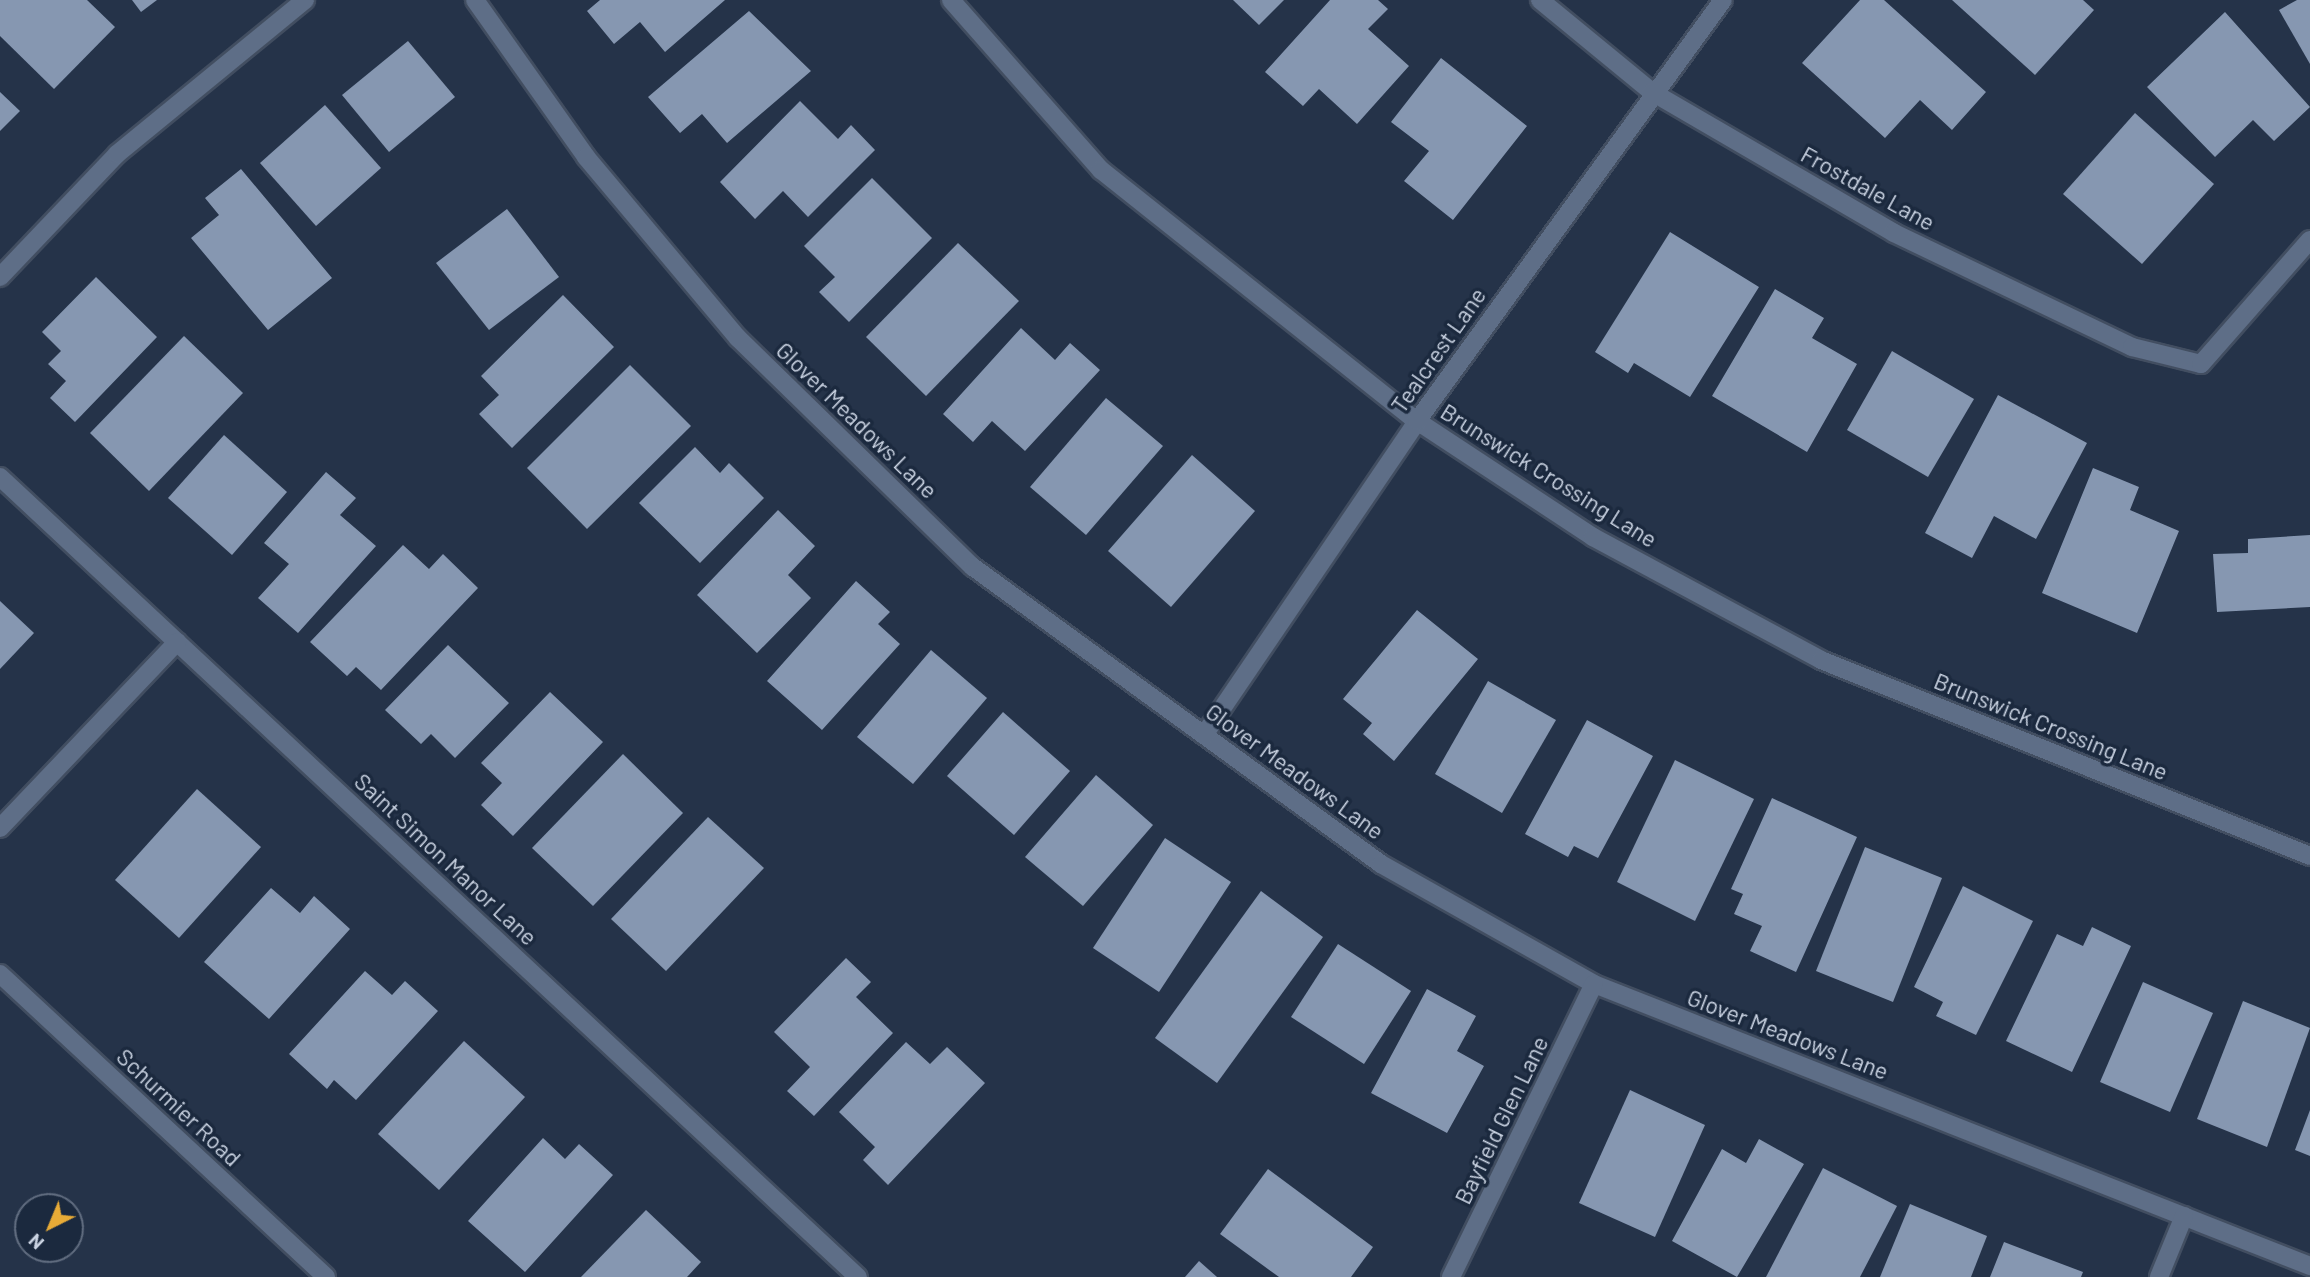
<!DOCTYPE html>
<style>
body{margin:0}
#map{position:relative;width:2310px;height:1277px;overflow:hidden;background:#253349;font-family:Barlow,sans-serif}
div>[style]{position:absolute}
.building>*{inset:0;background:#8697b1}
.roads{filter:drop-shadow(2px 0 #424e61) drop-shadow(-2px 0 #424e61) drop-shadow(0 2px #424e61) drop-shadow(0 -2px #424e61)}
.minor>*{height:18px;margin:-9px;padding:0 9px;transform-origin:9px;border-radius:9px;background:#5e6e87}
span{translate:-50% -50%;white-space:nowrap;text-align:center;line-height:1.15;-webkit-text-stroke:7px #1b293e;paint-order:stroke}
.street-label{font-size:23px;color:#cad3e2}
.north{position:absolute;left:14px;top:1193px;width:70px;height:70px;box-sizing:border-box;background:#1b293e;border:2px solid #616d80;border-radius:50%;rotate:223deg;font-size:19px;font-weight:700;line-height:28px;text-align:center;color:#cad3e2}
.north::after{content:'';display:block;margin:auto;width:24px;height:32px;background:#e8ab37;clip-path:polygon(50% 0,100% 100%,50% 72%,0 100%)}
</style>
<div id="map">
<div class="building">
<div style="clip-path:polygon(0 0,87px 0,115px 27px,54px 89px,0 36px)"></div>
<div style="clip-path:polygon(132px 0,157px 0,141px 12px)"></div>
<div style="clip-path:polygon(600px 0,725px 0,665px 52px,640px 22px,614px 44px,587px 11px)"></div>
<div style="clip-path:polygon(1233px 0,1284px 0,1259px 25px)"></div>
<div style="clip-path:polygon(1330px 0,1378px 0,1388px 9px,1368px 29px,1409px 66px,1357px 124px,1319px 89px,1303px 106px,1265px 72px)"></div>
<div style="clip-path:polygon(1860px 0,1884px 0,1986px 92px,1952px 130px,1920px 100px,1885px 138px,1802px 63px)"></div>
<div style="clip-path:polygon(1952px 0,2083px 0,2094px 10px,2035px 75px)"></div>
<div style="clip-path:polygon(2297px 0,2310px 0,2310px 64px,2279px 10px)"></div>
<div style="clip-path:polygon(749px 11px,811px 71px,727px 143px,702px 114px,680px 133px,648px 97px)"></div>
<div style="clip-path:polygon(2225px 12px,2310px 107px,2274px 141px,2253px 120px,2215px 157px,2147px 87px)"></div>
<div style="clip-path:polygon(408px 41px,455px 97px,389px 152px,342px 95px)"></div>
<div style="clip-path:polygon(1441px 58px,1527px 126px,1453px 220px,1404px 181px,1429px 151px,1391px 122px)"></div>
<div style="clip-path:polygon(0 92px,20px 111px,0 131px)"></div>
<div style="clip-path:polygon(800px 101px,838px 139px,851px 125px,875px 150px,808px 217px,783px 191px,755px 219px,720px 182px)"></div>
<div style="clip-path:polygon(325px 105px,381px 168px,316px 226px,260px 163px)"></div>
<div style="clip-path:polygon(2135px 113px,2214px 184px,2142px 264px,2063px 194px)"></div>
<div style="clip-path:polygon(241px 169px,332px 278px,268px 330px,191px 238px,219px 215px,205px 198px)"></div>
<div style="clip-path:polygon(872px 178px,932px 238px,849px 322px,819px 292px,835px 277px,804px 246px)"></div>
<div style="clip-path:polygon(507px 209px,559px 277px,489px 330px,436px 263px)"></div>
<div style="clip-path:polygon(1670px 232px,1759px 287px,1690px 397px,1634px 363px,1628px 373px,1595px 352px)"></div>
<div style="clip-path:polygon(958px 243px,1019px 301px,926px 396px,866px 337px)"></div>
<div style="clip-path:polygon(96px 277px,157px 337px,75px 422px,50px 398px,66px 381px,48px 364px,61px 351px,42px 332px)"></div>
<div style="clip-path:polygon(1775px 289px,1824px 318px,1812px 338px,1857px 364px,1807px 452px,1712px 396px)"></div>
<div style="clip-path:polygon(563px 295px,614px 347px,512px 448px,479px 414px,499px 395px,481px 376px)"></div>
<div style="clip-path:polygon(1021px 328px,1055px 360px,1070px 343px,1100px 370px,1025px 451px,992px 421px,973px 442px,943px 414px)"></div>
<div style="clip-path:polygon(184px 336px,243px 393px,149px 491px,90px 433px)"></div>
<div style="clip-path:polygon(1892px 351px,1974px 399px,1928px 477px,1847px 430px)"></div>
<div style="clip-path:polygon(630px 365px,691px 426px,587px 529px,527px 468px)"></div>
<div style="clip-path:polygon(1998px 395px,2087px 443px,2036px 539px,1994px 516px,1972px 558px,1925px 533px)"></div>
<div style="clip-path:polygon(1106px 398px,1163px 446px,1086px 535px,1030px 487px)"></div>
<div style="clip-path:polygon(224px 435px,287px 492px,232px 555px,168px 498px)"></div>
<div style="clip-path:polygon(695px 447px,720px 473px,729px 463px,764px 498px,700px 563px,639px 503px)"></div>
<div style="clip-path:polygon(1192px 455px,1255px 511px,1171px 607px,1108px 551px)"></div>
<div style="clip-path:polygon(2093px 468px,2139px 487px,2130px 510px,2179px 531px,2137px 633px,2042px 593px)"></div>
<div style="clip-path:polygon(326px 472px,356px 498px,340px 515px,376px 546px,298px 633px,258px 598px,289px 564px,264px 543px)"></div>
<div style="clip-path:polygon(778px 510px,815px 546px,788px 575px,811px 598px,757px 653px,697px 595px)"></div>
<div style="clip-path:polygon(2310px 535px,2310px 607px,2217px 612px,2213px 554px,2248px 553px,2248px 539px)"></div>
<div style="clip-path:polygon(403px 545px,429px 569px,443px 554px,478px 588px,381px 690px,356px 667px,347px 676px,310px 642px)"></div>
<div style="clip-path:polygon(856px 581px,890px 612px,878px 624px,900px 644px,822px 730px,767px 681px)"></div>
<div style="clip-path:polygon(0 601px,34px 633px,0 669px)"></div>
<div style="clip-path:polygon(1417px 610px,1478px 659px,1394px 761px,1363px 734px,1372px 723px,1343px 699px)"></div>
<div style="clip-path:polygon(448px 645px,509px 703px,455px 758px,431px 734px,421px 744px,385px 710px)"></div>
<div style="clip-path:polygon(931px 650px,987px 698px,913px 784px,857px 737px)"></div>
<div style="clip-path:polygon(1488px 681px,1556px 720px,1502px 813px,1435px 774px)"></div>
<div style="clip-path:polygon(550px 692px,603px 742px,513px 836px,481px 805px,502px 783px,481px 763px)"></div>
<div style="clip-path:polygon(1003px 712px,1070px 771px,1014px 835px,947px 776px)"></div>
<div style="clip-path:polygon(1587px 720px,1653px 756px,1598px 858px,1574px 846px,1568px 857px,1525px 834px)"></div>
<div style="clip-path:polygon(623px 754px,683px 813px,593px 906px,532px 848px)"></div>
<div style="clip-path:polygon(1675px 760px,1754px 799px,1695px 921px,1617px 882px)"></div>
<div style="clip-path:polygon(1096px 775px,1153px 825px,1083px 906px,1025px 857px)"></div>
<div style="clip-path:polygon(197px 789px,261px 847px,179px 938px,115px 880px)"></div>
<div style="clip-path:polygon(1772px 798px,1857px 837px,1796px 972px,1750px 951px,1762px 926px,1734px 914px,1743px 894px,1731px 889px)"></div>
<div style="clip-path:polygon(708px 817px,764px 868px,666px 971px,611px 919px)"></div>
<div style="clip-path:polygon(1165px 838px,1231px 882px,1159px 992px,1093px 948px)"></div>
<div style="clip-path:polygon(1865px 847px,1942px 878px,1893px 1002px,1816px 971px)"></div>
<div style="clip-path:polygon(1963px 886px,2033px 921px,1976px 1035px,1936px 1016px,1943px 1002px,1914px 987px)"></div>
<div style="clip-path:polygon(271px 888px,300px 913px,314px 896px,350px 929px,269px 1019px,204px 962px)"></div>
<div style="clip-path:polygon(1261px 891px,1323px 937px,1217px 1083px,1155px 1038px)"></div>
<div style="clip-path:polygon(2092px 927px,2131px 946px,2072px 1072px,2006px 1041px,2057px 934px,2083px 946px)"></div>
<div style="clip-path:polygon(1338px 944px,1411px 991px,1364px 1064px,1291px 1017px)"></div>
<div style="clip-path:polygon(846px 958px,871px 982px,856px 997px,893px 1033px,814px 1116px,787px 1091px,810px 1067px,774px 1032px)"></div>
<div style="clip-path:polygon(365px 971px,392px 995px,405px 981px,438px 1011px,356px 1100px,334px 1080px,327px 1089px,289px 1054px)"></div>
<div style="clip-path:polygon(2143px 982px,2213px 1013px,2170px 1112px,2100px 1082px)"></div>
<div style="clip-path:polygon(1427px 989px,1476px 1016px,1457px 1051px,1484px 1066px,1447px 1133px,1371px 1093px)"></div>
<div style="clip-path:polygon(2243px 1001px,2310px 1028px,2267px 1147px,2197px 1119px)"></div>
<div style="clip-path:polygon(464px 1041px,525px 1097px,439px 1190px,378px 1134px)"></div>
<div style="clip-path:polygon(906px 1042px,930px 1064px,947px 1047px,985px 1083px,888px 1185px,863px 1160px,875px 1147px,839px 1112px)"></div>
<div style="clip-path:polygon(1630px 1090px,1705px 1125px,1655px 1237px,1579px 1203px)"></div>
<div style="clip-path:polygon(2310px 1110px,2310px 1156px,2295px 1150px)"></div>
<div style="clip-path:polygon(543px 1138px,565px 1159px,579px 1144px,613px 1175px,525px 1272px,468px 1221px)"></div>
<div style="clip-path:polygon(1759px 1139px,1804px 1164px,1737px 1277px,1672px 1241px,1722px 1149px,1746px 1163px)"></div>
<div style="clip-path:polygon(1823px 1168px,1897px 1206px,1860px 1277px,1766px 1277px)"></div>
<div style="clip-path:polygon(1268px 1169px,1373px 1247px,1351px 1277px,1279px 1277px,1220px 1234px)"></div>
<div style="clip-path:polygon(1910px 1204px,1987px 1236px,1971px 1277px,1880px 1277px)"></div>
<div style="clip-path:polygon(646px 1210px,701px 1262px,687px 1277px,581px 1277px)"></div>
<div style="clip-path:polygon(2004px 1242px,2083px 1272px,2081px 1277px,1990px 1277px)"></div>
<div style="clip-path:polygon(1199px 1261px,1217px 1277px,1185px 1277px)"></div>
</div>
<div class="roads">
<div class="minor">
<div style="left:475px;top:0;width:192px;rotate:54.7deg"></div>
<div style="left:586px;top:157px;width:236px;rotate:50deg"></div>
<div style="left:738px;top:338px;width:328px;rotate:44.3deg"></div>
<div style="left:973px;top:567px;width:505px;rotate:36.05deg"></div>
<div style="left:1381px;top:864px;width:244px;rotate:29.4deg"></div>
<div style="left:1594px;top:984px;width:770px;rotate:21.5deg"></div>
<div style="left:951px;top:0;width:227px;rotate:48.6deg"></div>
<div style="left:1101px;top:170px;width:404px;rotate:38.5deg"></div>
<div style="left:1417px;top:421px;width:211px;rotate:33.4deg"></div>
<div style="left:1593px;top:537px;width:259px;rotate:28.3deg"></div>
<div style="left:1821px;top:660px;width:527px;rotate:21.84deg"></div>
<div style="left:1540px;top:0;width:145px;rotate:39.4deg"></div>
<div style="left:1652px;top:92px;width:280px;rotate:30.2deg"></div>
<div style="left:1894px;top:233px;width:264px;rotate:25.6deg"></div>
<div style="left:2132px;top:347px;width:71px;rotate:13.8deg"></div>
<div style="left:2201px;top:364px;width:165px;rotate:-48.7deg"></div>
<div style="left:0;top:277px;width:170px;rotate:-46.4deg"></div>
<div style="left:117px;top:154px;width:243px;rotate:-39.3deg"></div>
<div style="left:0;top:477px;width:1173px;rotate:43deg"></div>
<div style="left:1204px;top:735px;width:379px;rotate:-55.8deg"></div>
<div style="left:1417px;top:421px;width:520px;rotate:-53.99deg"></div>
<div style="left:0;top:828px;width:257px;rotate:-46.4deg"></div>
<div style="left:0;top:974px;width:445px;rotate:42.9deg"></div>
<div style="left:1451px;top:1277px;width:326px;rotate:-64deg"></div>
<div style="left:2159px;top:1277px;width:66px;rotate:-67.7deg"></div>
</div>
</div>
<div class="street-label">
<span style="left:1868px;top:188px;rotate:29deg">Frostdale Lane</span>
<span style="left:1438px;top:350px;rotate:-55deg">Tealcrest Lane</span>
<span style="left:857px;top:420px;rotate:44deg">Glover Meadows Lane</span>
<span style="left:1549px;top:475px;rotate:32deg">Brunswick Crossing Lane</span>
<span style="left:2051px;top:726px;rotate:22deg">Brunswick Crossing Lane</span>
<span style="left:1295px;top:771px;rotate:36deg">Glover Meadows Lane</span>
<span style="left:446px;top:859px;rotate:43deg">Saint Simon Manor Lane</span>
<span style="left:1788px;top:1034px;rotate:21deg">Glover Meadows Lane</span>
<span style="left:179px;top:1107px;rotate:43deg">Schurmier Road</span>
<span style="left:1501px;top:1120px;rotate:-64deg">Bayfield Glen Lane</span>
</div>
<div class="north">N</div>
</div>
